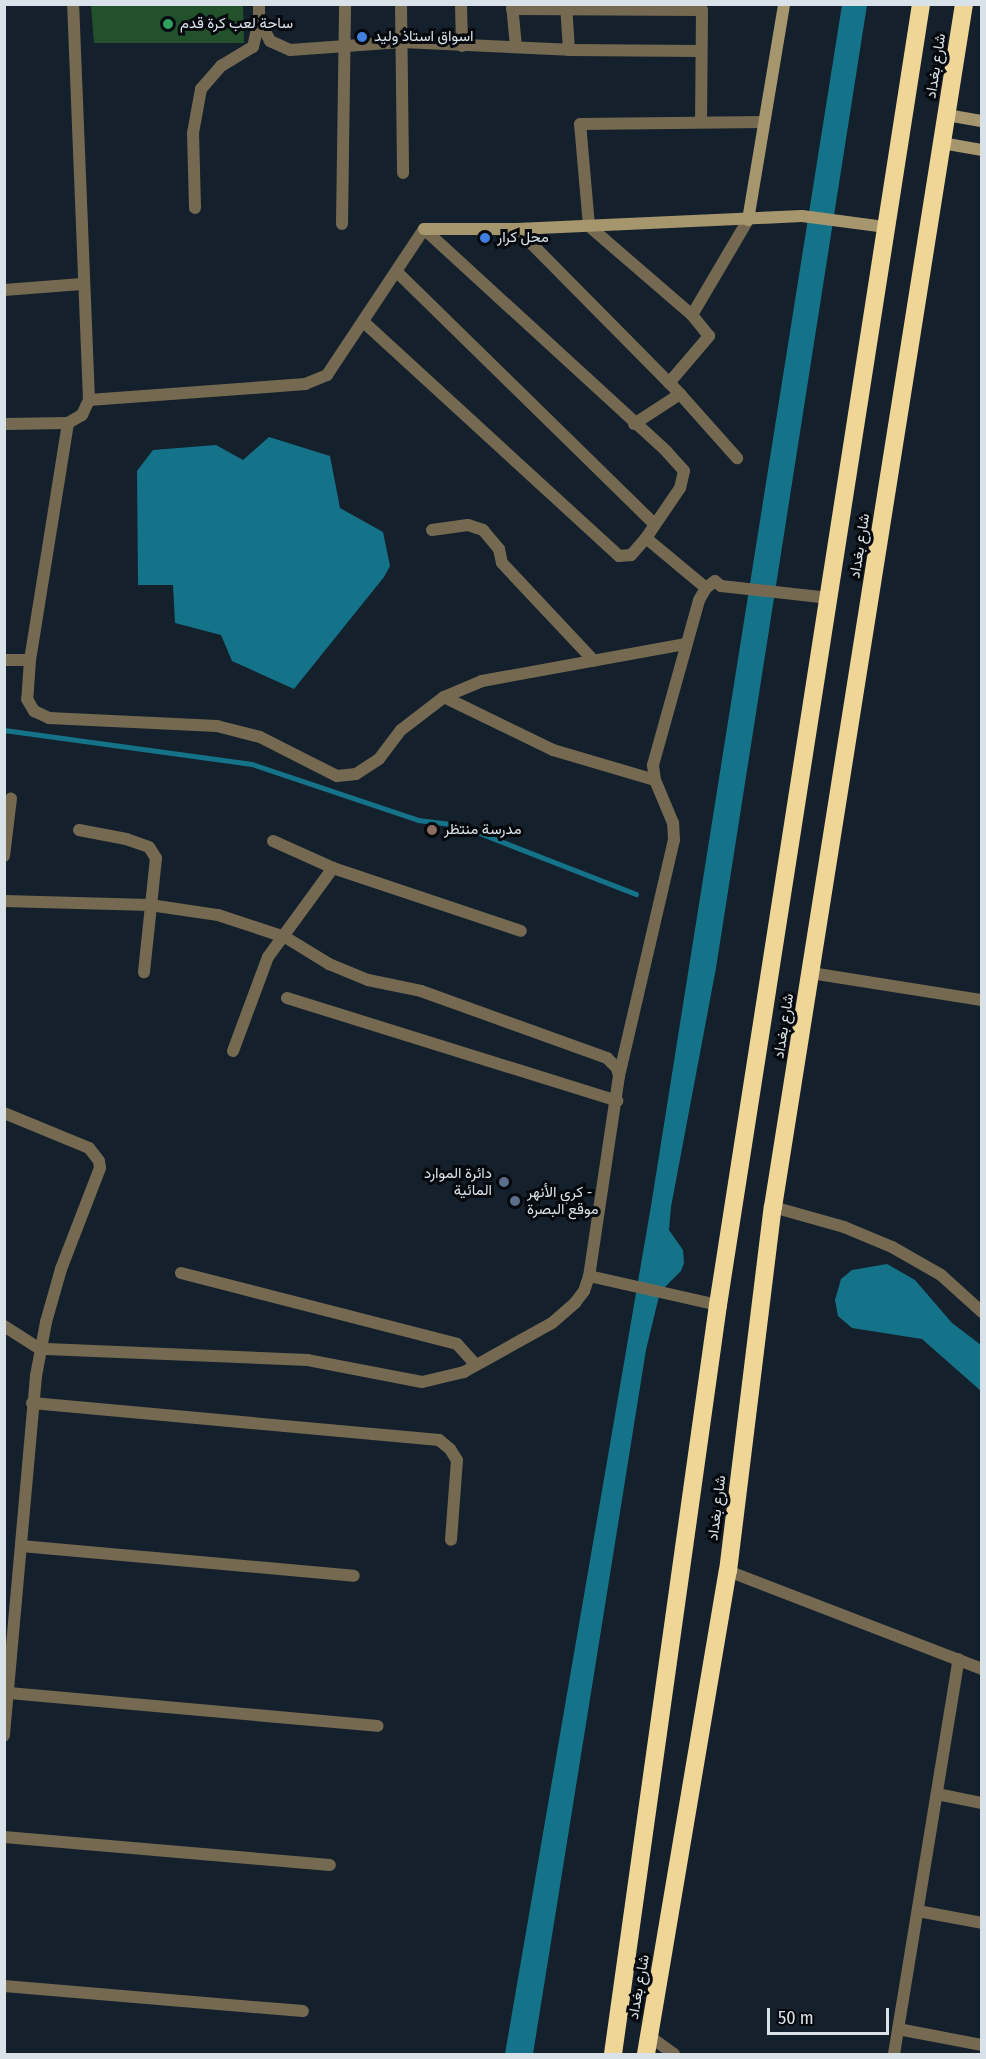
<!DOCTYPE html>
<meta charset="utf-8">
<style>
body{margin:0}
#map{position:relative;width:986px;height:2059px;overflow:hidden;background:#14202b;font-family:"Fira Sans Condensed",Vazirmatn,sans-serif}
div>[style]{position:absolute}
.green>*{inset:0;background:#22512c}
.water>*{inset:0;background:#147388}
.stream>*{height:4.5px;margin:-2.25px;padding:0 2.25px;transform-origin:2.25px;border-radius:2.25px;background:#147388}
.street>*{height:12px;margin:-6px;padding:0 6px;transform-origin:6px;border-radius:6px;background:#756a51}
.secondary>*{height:12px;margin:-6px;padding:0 6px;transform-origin:6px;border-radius:6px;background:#a6966d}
.highway>*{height:18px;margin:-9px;padding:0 9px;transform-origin:9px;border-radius:9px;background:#f0d696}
.dots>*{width:16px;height:16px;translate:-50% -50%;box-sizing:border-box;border:3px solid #05090e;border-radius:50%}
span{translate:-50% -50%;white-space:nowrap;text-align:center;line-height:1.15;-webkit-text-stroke:6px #05090e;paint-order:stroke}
.poi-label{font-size:15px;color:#dae2e9}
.left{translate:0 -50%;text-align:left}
.right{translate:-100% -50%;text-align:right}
.street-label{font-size:15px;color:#dae2e9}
.frame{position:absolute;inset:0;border:6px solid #dae2e9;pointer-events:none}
.scale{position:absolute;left:767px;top:2008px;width:122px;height:27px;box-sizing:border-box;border:3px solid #dae2e9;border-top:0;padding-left:8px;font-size:18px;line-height:21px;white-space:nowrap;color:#dae2e9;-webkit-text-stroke:4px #05090e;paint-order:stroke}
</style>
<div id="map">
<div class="green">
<div style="clip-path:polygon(91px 5px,243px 5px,244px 43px,94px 43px)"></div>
</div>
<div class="water">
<div style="clip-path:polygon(842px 5px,867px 5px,716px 968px,671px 1207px,669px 1230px,683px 1250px,684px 1263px,681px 1271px,660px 1292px,646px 1350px,533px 2054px,505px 2054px,651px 1206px)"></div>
<div style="clip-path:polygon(269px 437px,330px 456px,340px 508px,383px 532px,390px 566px,384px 577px,294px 689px,232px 661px,221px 635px,175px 623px,173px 585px,138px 585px,137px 471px,153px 450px,216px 445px,243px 460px)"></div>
<div style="clip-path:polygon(887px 1264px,915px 1280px,952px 1323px,981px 1345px,981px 1391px,922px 1339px,852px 1328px,838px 1316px,835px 1300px,841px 1279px,852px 1270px)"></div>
</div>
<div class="stream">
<div style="left:4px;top:730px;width:250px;rotate:7.8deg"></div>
<div style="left:252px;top:764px;width:175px;rotate:18.6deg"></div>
<div style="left:418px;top:820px;width:41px;rotate:7deg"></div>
<div style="left:459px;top:825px;width:190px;rotate:21.3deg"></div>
</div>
<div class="street">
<div style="left:401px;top:4px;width:169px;rotate:89.3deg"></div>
<div style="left:461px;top:4px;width:42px;rotate:88.6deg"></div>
<div style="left:512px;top:4px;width:43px;rotate:84.7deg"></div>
<div style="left:566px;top:4px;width:46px;rotate:86.3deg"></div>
<div style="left:512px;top:9px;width:190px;rotate:0.3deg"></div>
<div style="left:702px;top:10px;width:112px;rotate:90.5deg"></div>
<div style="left:259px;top:20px;width:24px;rotate:62deg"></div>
<div style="left:270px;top:41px;width:22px;rotate:24deg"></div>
<div style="left:290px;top:50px;width:112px;rotate:-4.1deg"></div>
<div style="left:402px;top:42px;width:167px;rotate:2.7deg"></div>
<div style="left:569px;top:50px;width:132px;rotate:0.4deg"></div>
<div style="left:195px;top:208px;width:75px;rotate:-91.5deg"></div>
<div style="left:193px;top:133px;width:45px;rotate:-79.7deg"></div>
<div style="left:201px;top:89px;width:30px;rotate:-49deg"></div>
<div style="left:221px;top:66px;width:37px;rotate:-31deg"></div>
<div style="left:253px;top:47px;width:28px;rotate:-77deg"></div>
<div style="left:259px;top:20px;width:16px;rotate:-90deg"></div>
<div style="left:342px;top:224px;width:220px;rotate:-89.2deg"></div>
<div style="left:517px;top:229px;width:232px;rotate:45.3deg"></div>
<div style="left:680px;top:394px;width:86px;rotate:48.3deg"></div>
<div style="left:397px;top:272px;width:360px;rotate:44.4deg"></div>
<div style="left:4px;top:290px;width:78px;rotate:-4.4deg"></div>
<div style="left:692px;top:315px;width:110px;rotate:-59.5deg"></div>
<div style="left:669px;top:383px;width:62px;rotate:-49.6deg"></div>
<div style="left:709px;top:336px;width:27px;rotate:-129deg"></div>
<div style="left:692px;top:315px;width:136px;rotate:-139.2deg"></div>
<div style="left:589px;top:226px;width:102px;rotate:-95deg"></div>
<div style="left:580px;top:124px;width:184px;rotate:-0.6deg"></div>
<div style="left:89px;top:400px;width:217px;rotate:-4.2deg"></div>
<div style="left:305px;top:384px;width:24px;rotate:-22deg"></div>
<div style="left:327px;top:375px;width:175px;rotate:-56.4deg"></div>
<div style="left:424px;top:229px;width:330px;rotate:42.5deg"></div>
<div style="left:667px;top:452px;width:25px;rotate:48deg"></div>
<div style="left:684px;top:471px;width:17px;rotate:103deg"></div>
<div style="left:680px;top:488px;width:60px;rotate:124.2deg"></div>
<div style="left:646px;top:538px;width:23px;rotate:131deg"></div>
<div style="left:631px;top:555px;width:12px;rotate:175deg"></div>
<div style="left:619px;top:556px;width:346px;rotate:-137.5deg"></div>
<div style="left:68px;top:423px;width:240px;rotate:99.1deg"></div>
<div style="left:30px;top:660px;width:39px;rotate:94deg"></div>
<div style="left:27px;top:699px;width:14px;rotate:60deg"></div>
<div style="left:34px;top:711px;width:17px;rotate:25deg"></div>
<div style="left:49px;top:718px;width:168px;rotate:2.7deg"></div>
<div style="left:217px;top:726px;width:44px;rotate:14.3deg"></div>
<div style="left:260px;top:737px;width:86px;rotate:26.9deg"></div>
<div style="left:337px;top:776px;width:19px;rotate:-6deg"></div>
<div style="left:356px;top:774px;width:27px;rotate:-33deg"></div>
<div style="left:379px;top:759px;width:36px;rotate:-53deg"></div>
<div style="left:401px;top:730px;width:54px;rotate:-37.5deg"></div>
<div style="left:444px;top:697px;width:41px;rotate:-22.8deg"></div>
<div style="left:482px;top:681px;width:206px;rotate:-10.3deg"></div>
<div style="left:4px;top:424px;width:64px;rotate:-0.9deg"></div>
<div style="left:68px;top:423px;width:16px;rotate:-30deg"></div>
<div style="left:82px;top:415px;width:17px;rotate:-65deg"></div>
<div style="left:89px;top:400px;width:396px;rotate:-92.3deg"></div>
<div style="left:634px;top:424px;width:55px;rotate:-33.1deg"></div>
<div style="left:432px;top:530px;width:36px;rotate:-8deg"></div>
<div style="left:468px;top:525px;width:16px;rotate:18deg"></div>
<div style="left:483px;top:530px;width:25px;rotate:50deg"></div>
<div style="left:499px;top:549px;width:14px;rotate:78deg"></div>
<div style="left:502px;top:563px;width:134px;rotate:46.8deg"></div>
<div style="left:646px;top:538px;width:78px;rotate:39.8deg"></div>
<div style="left:4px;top:660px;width:26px"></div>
<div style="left:444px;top:697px;width:121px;rotate:25.9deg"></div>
<div style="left:553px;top:750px;width:106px;rotate:16.4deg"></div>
<div style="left:79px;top:830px;width:48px;rotate:10.8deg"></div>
<div style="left:126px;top:839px;width:24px;rotate:19deg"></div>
<div style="left:149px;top:847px;width:13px;rotate:58deg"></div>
<div style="left:156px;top:858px;width:115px;rotate:96deg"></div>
<div style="left:273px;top:841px;width:66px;rotate:24.2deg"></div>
<div style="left:4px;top:856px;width:58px;rotate:-83.1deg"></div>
<div style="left:4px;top:901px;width:146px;rotate:1.6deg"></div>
<div style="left:150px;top:905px;width:69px;rotate:8.4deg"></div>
<div style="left:218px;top:915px;width:71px;rotate:18.2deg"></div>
<div style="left:285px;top:937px;width:52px;rotate:31.5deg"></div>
<div style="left:329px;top:964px;width:42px;rotate:22.3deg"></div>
<div style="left:368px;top:980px;width:54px;rotate:11.7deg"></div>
<div style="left:421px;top:991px;width:198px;rotate:19.8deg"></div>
<div style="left:607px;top:1058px;width:14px;rotate:45deg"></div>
<div style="left:617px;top:1068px;width:8px;rotate:76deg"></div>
<div style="left:619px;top:1076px;width:202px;rotate:98.5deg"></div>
<div style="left:589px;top:1276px;width:16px;rotate:108deg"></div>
<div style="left:584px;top:1291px;width:15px;rotate:127deg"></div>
<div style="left:575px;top:1303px;width:30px;rotate:139deg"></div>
<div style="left:552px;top:1323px;width:101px;rotate:150.9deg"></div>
<div style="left:464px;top:1372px;width:43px;rotate:166.6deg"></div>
<div style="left:422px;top:1382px;width:116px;rotate:-169.1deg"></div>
<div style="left:308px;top:1360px;width:268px;rotate:-177.6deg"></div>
<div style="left:40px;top:1349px;width:43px;rotate:-147.4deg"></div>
<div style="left:811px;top:973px;width:173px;rotate:9deg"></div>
<div style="left:287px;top:998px;width:346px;rotate:17.3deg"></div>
<div style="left:233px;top:1051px;width:100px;rotate:-69.6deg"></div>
<div style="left:268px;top:957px;width:110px;rotate:-53.9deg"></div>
<div style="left:333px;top:868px;width:198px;rotate:18.5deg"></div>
<div style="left:619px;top:1076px;width:242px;rotate:-76.9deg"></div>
<div style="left:674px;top:840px;width:17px;rotate:-93deg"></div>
<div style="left:673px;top:823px;width:47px;rotate:-112.7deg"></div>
<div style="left:655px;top:780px;width:15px;rotate:-98deg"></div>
<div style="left:653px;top:765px;width:171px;rotate:-74.4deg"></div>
<div style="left:699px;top:600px;width:14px;rotate:-60deg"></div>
<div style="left:706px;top:588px;width:11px;rotate:-38deg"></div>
<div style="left:715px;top:581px;width:8px;rotate:40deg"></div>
<div style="left:721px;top:586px;width:109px;rotate:6.3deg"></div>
<div style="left:4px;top:1113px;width:92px;rotate:22.4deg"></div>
<div style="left:89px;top:1148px;width:16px;rotate:52deg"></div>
<div style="left:99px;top:1161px;width:7px;rotate:82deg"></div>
<div style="left:100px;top:1168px;width:108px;rotate:111.1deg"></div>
<div style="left:61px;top:1269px;width:55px;rotate:105.8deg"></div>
<div style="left:46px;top:1322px;width:55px;rotate:100.5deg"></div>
<div style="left:36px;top:1376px;width:361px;rotate:95.1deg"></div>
<div style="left:773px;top:1207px;width:74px;rotate:15.7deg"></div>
<div style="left:844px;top:1227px;width:52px;rotate:22.6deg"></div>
<div style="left:892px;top:1247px;width:56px;rotate:29.7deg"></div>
<div style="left:941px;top:1275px;width:55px;rotate:42.1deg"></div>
<div style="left:181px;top:1273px;width:285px;rotate:14.4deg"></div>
<div style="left:457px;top:1344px;width:28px;rotate:48deg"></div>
<div style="left:589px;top:1276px;width:132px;rotate:12.7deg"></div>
<div style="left:32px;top:1403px;width:409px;rotate:5.2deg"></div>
<div style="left:439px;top:1440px;width:14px;rotate:39deg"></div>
<div style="left:450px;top:1449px;width:13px;rotate:58deg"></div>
<div style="left:457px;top:1460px;width:80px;rotate:94.3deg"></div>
<div style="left:21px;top:1546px;width:334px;rotate:5.1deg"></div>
<div style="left:728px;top:1571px;width:272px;rotate:21.1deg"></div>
<div style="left:9px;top:1693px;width:370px;rotate:5.1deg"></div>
<div style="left:937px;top:1794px;width:46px;rotate:11.3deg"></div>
<div style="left:4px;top:1837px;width:327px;rotate:4.9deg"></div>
<div style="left:918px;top:1911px;width:65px;rotate:10.6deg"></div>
<div style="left:4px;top:1986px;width:300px;rotate:4.8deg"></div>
<div style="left:898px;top:2029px;width:86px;rotate:10.8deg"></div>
<div style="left:649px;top:2036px;width:31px;rotate:36deg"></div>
<div style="left:894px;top:2054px;width:400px;rotate:-80.7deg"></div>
</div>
<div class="secondary">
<div style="left:947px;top:115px;width:36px;rotate:10deg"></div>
<div style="left:942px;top:143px;width:41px;rotate:9.9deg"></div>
<div style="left:748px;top:220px;width:219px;rotate:-80.5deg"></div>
<div style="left:424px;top:229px;width:93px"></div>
<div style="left:517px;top:229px;width:285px;rotate:-2.6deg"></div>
<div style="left:802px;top:216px;width:85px;rotate:7.5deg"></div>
</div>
<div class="highway">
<div style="left:613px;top:2054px;width:756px;rotate:-82.02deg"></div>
<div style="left:718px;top:1305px;width:1317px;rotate:-81.13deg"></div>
<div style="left:646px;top:2054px;width:490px;rotate:-80.4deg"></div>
<div style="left:728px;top:1571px;width:367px;rotate:-83deg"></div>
<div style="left:773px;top:1207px;width:1218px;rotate:-80.98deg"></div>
</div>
<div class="dots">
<div style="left:168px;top:24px;background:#2e9e5b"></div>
<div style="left:362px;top:37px;background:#3f7fe0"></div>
<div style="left:485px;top:238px;background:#3f7fe0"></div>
<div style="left:432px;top:830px;background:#8d6e63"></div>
<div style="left:504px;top:1182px;background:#5c6f8a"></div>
<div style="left:515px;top:1201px;background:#5c6f8a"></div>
</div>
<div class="poi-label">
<span class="left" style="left:180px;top:24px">ساحة لعب كرة قدم</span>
<span class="left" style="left:374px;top:37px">اسواق استاذ وليد</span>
<span class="left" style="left:497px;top:238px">محل كرار</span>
<span class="left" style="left:444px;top:830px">مدرسة منتظر</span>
<span class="right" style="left:492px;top:1182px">دائرة الموارد<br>المائية</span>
<span class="left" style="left:527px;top:1201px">كري الأنهر -<br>موقع البصرة</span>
</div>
<div class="street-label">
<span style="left:936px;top:66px;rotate:-81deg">شارع بغداد</span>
<span style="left:860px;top:546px;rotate:-81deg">شارع بغداد</span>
<span style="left:784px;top:1026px;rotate:-81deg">شارع بغداد</span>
<span style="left:717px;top:1508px;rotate:-83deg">شارع بغداد</span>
<span style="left:639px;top:1987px;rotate:-80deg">شارع بغداد</span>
</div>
<div class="frame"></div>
<div class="scale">50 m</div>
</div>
